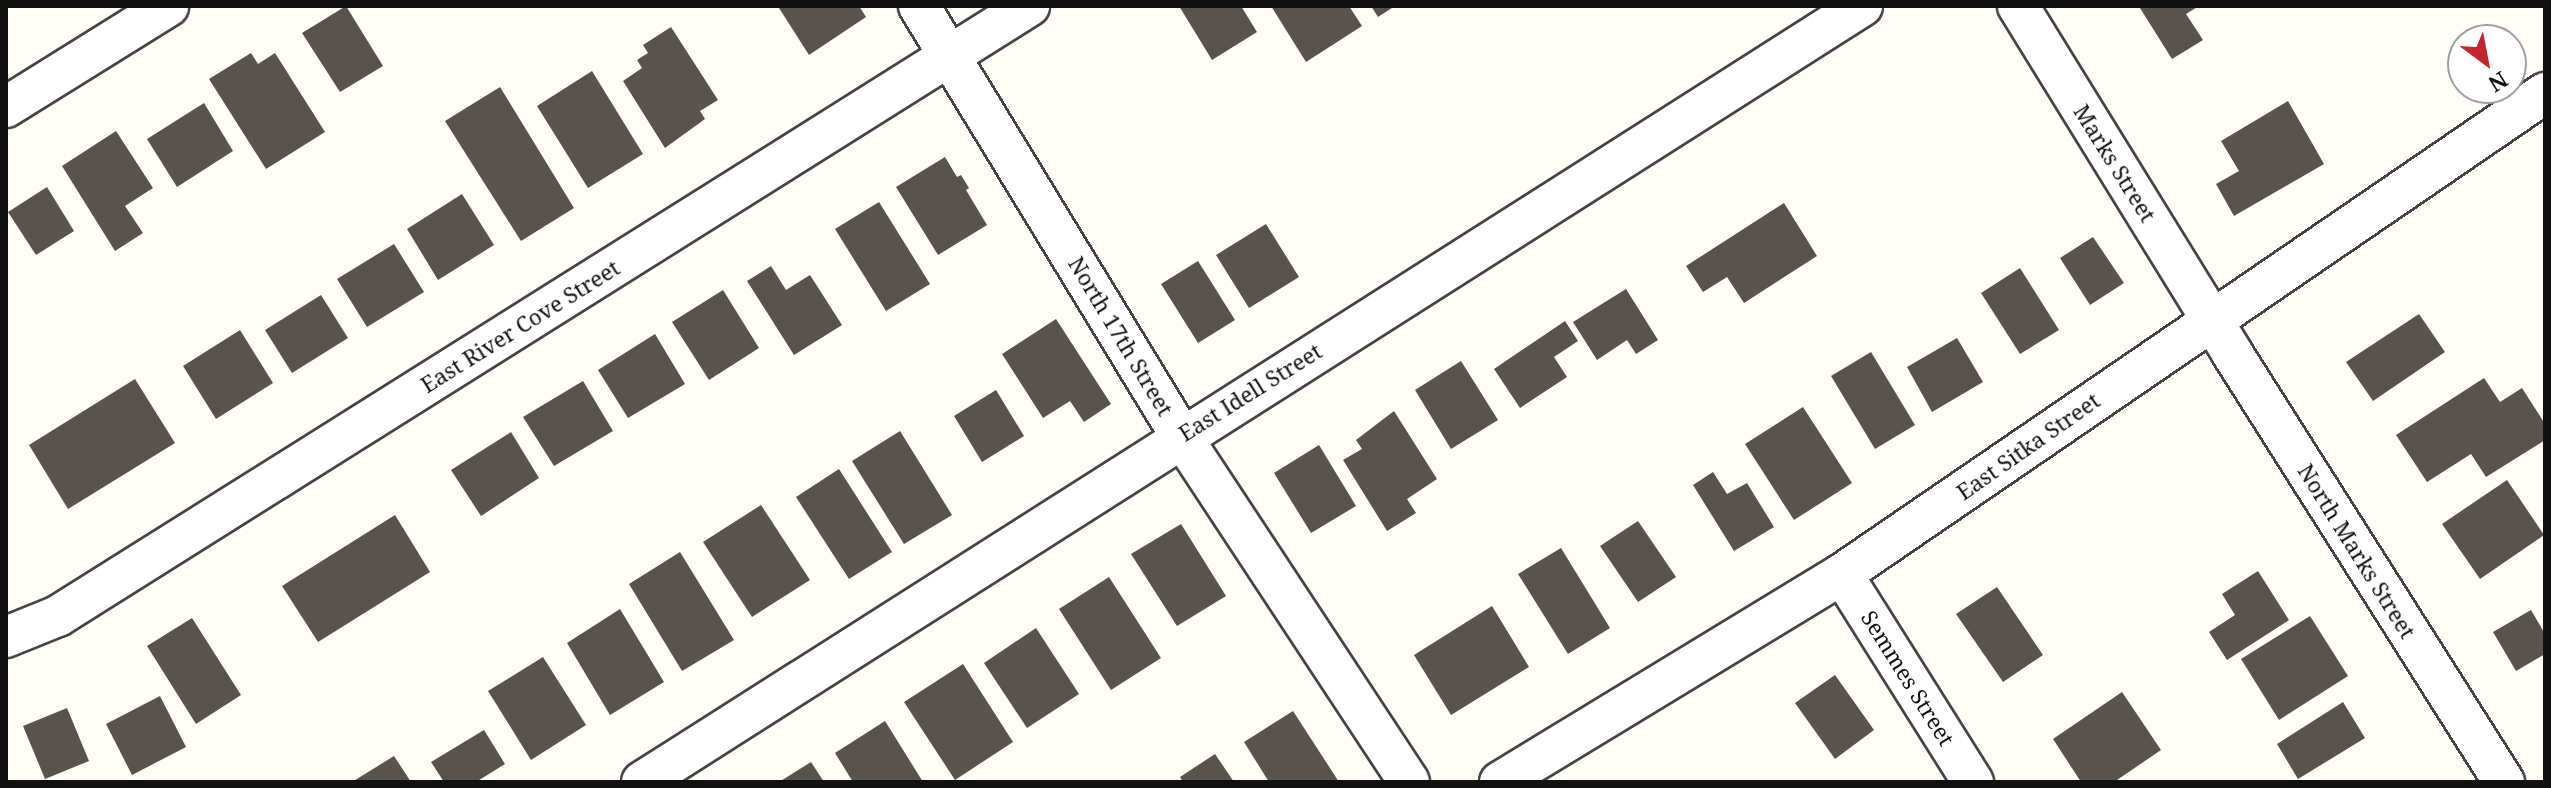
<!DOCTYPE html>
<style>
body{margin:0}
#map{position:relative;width:2551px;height:788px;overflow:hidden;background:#fffdf5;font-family:"Noto Serif",serif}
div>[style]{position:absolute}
.building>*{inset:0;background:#5a524d}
.roads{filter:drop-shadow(2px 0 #444) drop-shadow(-2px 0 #444) drop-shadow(0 2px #444) drop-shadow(0 -2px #444)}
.minor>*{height:40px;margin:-20px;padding:0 20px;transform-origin:20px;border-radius:20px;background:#fff}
span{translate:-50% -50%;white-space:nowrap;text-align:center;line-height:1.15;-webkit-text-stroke:8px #fff;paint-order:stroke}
.street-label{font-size:22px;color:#111}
.frame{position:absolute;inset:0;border:8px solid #111;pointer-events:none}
.north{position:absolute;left:2447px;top:24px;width:80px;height:80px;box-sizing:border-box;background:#fff;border:2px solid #a0a0a0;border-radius:50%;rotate:148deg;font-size:22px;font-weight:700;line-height:32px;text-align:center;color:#111}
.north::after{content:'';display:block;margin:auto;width:28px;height:36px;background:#c4262e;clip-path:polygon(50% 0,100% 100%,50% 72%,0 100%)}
</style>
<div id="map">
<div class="building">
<div style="clip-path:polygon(346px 6px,383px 66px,340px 92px,302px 33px)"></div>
<div style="clip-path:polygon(782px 6px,859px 6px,866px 17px,809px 55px,779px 8px)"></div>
<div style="clip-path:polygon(1179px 6px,1241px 6px,1257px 32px,1212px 60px)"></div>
<div style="clip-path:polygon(1271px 6px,1349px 6px,1362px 26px,1306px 62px)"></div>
<div style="clip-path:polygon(1371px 6px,1395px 6px,1378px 17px)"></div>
<div style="clip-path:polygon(2142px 6px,2199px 6px,2186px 14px,2203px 40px,2172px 59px,2140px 8px)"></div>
<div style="clip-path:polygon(671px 27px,718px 100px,700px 111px,705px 119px,665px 148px,623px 81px,642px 68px,637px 60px,648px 53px,643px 45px)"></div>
<div style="clip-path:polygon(251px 53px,258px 64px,275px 53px,325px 132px,266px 169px,209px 79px)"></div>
<div style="clip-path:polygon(592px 71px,643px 154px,588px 188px,537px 106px)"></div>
<div style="clip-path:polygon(500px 87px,574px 208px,521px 241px,445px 121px)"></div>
<div style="clip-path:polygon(2288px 101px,2324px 164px,2234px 216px,2216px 184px,2239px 171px,2221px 141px)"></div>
<div style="clip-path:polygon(204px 103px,233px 151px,177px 187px,147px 139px)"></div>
<div style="clip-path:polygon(116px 131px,153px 188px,125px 206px,143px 233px,115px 251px,62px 166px)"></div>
<div style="clip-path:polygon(945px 157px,957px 177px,961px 175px,969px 188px,966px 190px,987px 225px,938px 255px,896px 187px)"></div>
<div style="clip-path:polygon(47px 187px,74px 231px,36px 255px,8px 212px)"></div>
<div style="clip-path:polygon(462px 194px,494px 245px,438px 280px,407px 229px)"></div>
<div style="clip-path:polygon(879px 202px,930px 284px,886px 311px,835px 229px)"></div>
<div style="clip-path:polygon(1784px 203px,1817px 256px,1744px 303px,1727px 277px,1703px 292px,1686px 266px)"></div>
<div style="clip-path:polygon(1266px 224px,1299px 277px,1249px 308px,1216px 255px)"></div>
<div style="clip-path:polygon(2093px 237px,2124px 283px,2090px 305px,2060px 258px)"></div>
<div style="clip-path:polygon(394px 244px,424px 292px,367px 327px,337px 279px)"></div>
<div style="clip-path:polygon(1198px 261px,1235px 320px,1198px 343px,1161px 284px)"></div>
<div style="clip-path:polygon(771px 266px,786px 290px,810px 275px,842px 325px,794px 355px,747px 281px)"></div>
<div style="clip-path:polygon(2020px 268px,2059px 330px,2020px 354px,1981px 293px)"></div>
<div style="clip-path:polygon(1626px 289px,1658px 340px,1636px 354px,1627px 340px,1597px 360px,1573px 322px)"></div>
<div style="clip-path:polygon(723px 290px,759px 348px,709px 380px,672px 322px)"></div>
<div style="clip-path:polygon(321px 295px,348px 338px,292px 373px,265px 330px)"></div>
<div style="clip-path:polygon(2419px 314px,2445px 352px,2373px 401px,2346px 362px)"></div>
<div style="clip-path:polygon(1056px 319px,1111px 404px,1084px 422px,1070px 401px,1043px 418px,1002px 354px)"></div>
<div style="clip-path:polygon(1565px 321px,1578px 341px,1554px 357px,1567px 377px,1520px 408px,1494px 369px)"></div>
<div style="clip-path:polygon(240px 330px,273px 383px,216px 419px,183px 366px)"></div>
<div style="clip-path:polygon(655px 334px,685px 384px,628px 418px,598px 370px)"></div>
<div style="clip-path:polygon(1957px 338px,1983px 382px,1932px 412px,1907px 367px)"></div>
<div style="clip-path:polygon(1871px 352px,1915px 425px,1875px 449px,1831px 376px)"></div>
<div style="clip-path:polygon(1461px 361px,1498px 420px,1451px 449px,1415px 390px)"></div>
<div style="clip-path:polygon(2484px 378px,2500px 402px,2522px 388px,2545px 424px,2545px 440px,2486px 477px,2471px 454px,2427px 482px,2396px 435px)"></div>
<div style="clip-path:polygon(135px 379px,175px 443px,68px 509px,29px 445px)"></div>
<div style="clip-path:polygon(583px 381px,613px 431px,554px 466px,523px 417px)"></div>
<div style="clip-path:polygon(996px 390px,1024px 436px,982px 462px,954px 416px)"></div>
<div style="clip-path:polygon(1803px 407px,1852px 483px,1794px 520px,1745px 444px)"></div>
<div style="clip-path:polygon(1394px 411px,1437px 479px,1407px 499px,1416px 513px,1387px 531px,1343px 460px,1362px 449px,1356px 440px)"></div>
<div style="clip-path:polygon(900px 431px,952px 515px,904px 544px,852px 461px)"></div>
<div style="clip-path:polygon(511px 432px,539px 478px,481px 516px,451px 470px)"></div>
<div style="clip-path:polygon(1319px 445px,1356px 506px,1311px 533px,1274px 473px)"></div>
<div style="clip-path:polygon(839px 469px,892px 552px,849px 579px,796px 497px)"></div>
<div style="clip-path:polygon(1713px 472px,1727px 494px,1747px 483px,1774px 527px,1734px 551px,1693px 485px)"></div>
<div style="clip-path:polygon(2507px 480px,2544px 535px,2480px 579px,2442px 524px)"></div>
<div style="clip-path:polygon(761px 505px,810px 580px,752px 617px,703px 542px)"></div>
<div style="clip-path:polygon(395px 515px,430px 572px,318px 642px,282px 586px)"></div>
<div style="clip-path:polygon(1638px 521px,1676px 577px,1638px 602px,1600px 546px)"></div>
<div style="clip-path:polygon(1181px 524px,1226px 596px,1177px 626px,1131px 554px)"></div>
<div style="clip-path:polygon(1561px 548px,1610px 628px,1568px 654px,1518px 574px)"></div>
<div style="clip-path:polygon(680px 552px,734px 640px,682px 671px,629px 584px)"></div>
<div style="clip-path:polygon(2258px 571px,2289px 620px,2227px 660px,2209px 632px,2235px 615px,2222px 594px)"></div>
<div style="clip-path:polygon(1109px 577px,1161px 658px,1111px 690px,1059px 609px)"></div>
<div style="clip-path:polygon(1997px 587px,2043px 655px,2003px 682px,1956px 614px)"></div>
<div style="clip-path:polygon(1492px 606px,1529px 667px,1451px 715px,1414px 655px)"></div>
<div style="clip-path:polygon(620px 609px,664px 682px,610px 715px,567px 643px)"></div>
<div style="clip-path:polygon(2531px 610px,2545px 634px,2545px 654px,2516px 671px,2493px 632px)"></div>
<div style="clip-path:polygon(2310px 616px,2348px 676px,2279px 720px,2241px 659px)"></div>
<div style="clip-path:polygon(192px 618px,241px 695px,196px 724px,147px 646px)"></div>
<div style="clip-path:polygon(1036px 628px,1079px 694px,1027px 728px,984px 663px)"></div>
<div style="clip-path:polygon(543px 657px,586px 725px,531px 760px,488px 691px)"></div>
<div style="clip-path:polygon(963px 664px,1013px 742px,955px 780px,904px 702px)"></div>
<div style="clip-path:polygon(1835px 675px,1874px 730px,1835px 759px,1795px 703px)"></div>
<div style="clip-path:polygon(2122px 692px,2161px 750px,2114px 782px,2081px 782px,2053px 739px)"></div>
<div style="clip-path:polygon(160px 696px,186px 747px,132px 775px,106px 724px)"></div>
<div style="clip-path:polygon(2343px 702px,2365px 738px,2298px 779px,2277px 744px)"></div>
<div style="clip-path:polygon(67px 708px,89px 761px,45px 779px,23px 726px)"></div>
<div style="clip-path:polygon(1293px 711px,1339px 782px,1269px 782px,1244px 742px)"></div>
<div style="clip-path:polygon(885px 721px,923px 782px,853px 782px,835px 753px)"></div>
<div style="clip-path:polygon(484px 730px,505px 764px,476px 782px,444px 782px,431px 762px)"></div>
<div style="clip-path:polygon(1215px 754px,1234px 782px,1183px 782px,1180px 777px)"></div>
<div style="clip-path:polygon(394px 756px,411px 782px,352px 782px)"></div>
<div style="clip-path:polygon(811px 762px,824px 782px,779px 782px)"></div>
</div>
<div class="roads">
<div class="minor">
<div style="left:919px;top:6px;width:504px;rotate:58.65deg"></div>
<div style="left:1181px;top:436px;width:414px;rotate:56.6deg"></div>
<div style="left:2018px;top:6px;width:408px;rotate:58.3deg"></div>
<div style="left:2232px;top:353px;width:508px;rotate:57.62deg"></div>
<div style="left:6px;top:107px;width:191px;rotate:-31.9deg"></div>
<div style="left:1842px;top:574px;width:246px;rotate:57.8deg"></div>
<div style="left:6px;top:637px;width:56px;rotate:-22deg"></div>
<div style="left:58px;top:616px;width:1147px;rotate:-32.14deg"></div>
<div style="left:642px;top:782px;width:1446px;rotate:-32.46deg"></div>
<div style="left:1500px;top:782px;width:400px;rotate:-31.3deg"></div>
<div style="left:1842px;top:574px;width:852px;rotate:-34.38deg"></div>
</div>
</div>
<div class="street-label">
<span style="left:2115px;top:163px;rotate:58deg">Marks Street</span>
<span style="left:520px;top:326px;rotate:-32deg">East River Cove Street</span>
<span style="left:1121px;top:336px;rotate:59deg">North 17th Street</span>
<span style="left:1250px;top:392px;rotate:-32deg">East Idell Street</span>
<span style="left:2028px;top:446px;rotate:-35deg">East Sitka Street</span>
<span style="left:2357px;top:551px;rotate:58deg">North Marks Street</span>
<span style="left:1908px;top:678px;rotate:58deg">Semmes Street</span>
</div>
<div class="frame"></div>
<div class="north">N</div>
</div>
